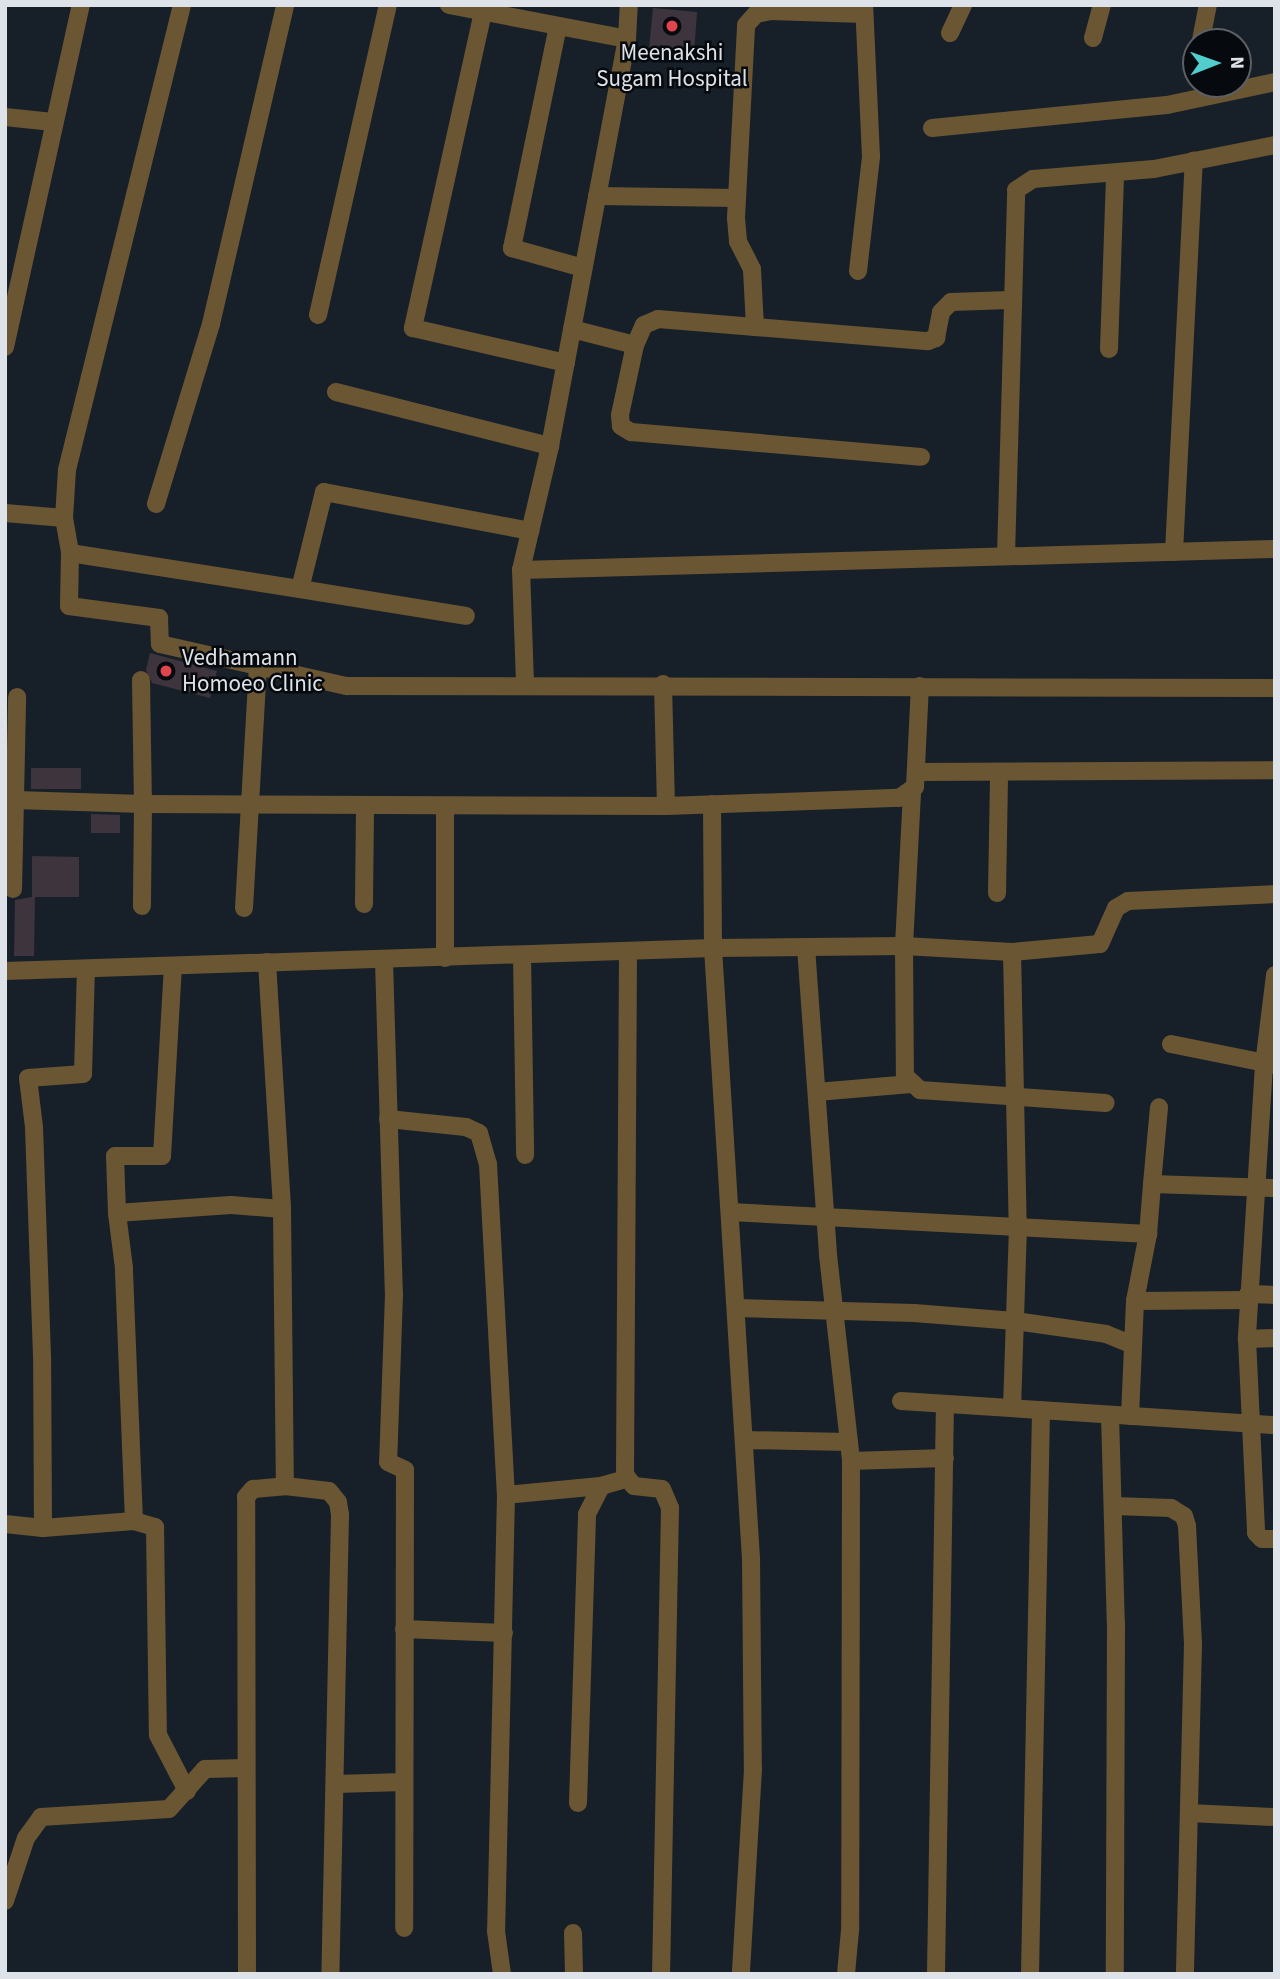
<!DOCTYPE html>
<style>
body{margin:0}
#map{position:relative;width:1280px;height:1979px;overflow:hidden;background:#172028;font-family:"Source Sans 3",sans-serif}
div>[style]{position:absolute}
.building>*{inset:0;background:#3d343d}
.minor>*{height:18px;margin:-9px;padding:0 9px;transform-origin:9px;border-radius:9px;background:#6b5634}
.dots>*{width:19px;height:19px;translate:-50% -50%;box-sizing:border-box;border:4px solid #06090d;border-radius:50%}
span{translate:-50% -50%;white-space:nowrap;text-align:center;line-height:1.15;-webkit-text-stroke:5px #06090d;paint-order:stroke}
.poi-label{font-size:23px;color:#dde3e9}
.left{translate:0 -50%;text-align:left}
.frame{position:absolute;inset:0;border:7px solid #dde3e9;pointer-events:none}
.north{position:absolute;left:1182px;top:28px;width:70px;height:70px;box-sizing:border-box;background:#06090d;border:2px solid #5c6065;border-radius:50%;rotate:89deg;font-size:19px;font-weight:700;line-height:28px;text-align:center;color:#dde3e9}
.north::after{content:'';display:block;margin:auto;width:24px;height:32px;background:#52cdce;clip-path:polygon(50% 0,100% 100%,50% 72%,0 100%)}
</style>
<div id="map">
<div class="building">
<div style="clip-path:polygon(653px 8px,697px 12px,694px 53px,649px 48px)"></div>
<div style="clip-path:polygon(150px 653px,217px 671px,210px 698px,152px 683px,146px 670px)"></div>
<div style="clip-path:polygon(31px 768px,81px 768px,81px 789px,31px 789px)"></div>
<div style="clip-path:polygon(91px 814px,120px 815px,120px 833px,91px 833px)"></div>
<div style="clip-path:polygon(32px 856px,79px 857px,79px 897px,35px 897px,34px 956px,14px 956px,15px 900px,32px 897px)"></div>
</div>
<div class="minor">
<div style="left:182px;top:5px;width:479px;rotate:103.9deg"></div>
<div style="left:67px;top:470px;width:48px;rotate:93.6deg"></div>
<div style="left:64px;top:518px;width:36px;rotate:80deg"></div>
<div style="left:70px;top:553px;width:53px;rotate:91.1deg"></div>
<div style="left:69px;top:606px;width:91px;rotate:7.6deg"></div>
<div style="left:159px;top:618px;width:26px;rotate:88deg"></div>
<div style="left:160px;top:644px;width:192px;rotate:12.7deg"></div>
<div style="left:347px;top:686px;width:928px;rotate:0.12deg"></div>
<div style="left:449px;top:5px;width:181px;rotate:10.8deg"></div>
<div style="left:483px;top:12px;width:324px;rotate:102.5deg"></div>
<div style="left:413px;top:328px;width:157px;rotate:12.9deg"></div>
<div style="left:558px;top:26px;width:227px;rotate:101.7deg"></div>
<div style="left:512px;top:248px;width:74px;rotate:15.7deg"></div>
<div style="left:950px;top:33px;width:31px;rotate:-65deg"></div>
<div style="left:1093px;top:38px;width:34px;rotate:-75deg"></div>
<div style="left:1201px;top:40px;width:36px;rotate:-79deg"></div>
<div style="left:5px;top:117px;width:48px;rotate:5.9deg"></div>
<div style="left:932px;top:128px;width:236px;rotate:-5.6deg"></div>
<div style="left:1167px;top:105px;width:110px;rotate:-12deg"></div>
<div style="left:597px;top:196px;width:140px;rotate:0.8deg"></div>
<div style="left:858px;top:271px;width:115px;rotate:-83.5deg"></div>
<div style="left:871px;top:157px;width:152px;rotate:-92.6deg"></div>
<div style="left:318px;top:315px;width:318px;rotate:-77.3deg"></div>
<div style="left:755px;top:327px;width:58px;rotate:-93deg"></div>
<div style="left:752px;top:269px;width:31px;rotate:-117deg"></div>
<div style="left:738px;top:241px;width:23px;rotate:-95deg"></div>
<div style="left:736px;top:218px;width:193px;rotate:-87deg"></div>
<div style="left:746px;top:25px;width:15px;rotate:-48deg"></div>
<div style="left:756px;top:14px;width:14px;rotate:-12deg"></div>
<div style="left:770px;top:11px;width:94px;rotate:1.8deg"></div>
<div style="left:572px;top:329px;width:65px;rotate:14.3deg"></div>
<div style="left:635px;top:345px;width:22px;rotate:-66deg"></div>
<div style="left:644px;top:325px;width:15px;rotate:-23deg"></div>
<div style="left:658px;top:319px;width:271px;rotate:4.7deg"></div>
<div style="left:928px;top:341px;width:9px;rotate:-21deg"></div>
<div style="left:936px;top:338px;width:26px;rotate:-79deg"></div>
<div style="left:941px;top:312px;width:14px;rotate:-45deg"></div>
<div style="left:951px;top:302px;width:59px;rotate:-1.9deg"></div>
<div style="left:635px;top:345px;width:72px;rotate:102.1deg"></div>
<div style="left:620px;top:415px;width:11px;rotate:85deg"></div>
<div style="left:621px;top:426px;width:12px;rotate:31deg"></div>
<div style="left:631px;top:432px;width:291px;rotate:4.9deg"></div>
<div style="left:5px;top:347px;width:350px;rotate:-77.5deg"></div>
<div style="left:1109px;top:349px;width:175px;rotate:-88deg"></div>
<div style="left:336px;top:392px;width:221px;rotate:14.2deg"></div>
<div style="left:156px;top:504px;width:188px;rotate:-73deg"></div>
<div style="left:211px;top:324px;width:327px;rotate:-76.9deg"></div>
<div style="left:5px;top:513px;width:59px;rotate:4.8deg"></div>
<div style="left:1174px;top:552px;width:392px;rotate:-87.1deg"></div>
<div style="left:70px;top:553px;width:233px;rotate:8.9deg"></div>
<div style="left:300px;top:589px;width:100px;rotate:-76.1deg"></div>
<div style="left:324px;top:492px;width:210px;rotate:10.7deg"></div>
<div style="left:1006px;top:556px;width:366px;rotate:-88.4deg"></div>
<div style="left:1016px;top:190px;width:20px;rotate:-33deg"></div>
<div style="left:1033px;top:179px;width:121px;rotate:-4.7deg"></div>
<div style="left:1154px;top:169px;width:123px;rotate:-11.2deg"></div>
<div style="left:521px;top:570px;width:754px;rotate:-1.6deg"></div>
<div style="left:300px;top:589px;width:168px;rotate:9.2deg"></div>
<div style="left:141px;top:680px;width:124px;rotate:89.1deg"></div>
<div style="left:143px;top:804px;width:523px;rotate:0.22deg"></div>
<div style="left:666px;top:806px;width:233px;rotate:-2deg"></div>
<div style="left:899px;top:798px;width:19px;rotate:-35deg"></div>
<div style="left:915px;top:787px;width:101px;rotate:-87.2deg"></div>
<div style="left:525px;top:683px;width:113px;rotate:-92deg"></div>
<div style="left:521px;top:570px;width:127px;rotate:-76.8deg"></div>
<div style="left:550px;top:446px;width:414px;rotate:-79.3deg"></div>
<div style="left:627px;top:39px;width:34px;rotate:-87deg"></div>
<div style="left:663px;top:684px;width:122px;rotate:88.6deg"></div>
<div style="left:916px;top:772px;width:359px;rotate:-0.3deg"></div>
<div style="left:912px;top:793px;width:153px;rotate:93deg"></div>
<div style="left:904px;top:946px;width:130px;rotate:89.6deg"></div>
<div style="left:905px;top:1076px;width:21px;rotate:43deg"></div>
<div style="left:920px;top:1090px;width:186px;rotate:4deg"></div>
<div style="left:15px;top:800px;width:128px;rotate:1.8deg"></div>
<div style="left:143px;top:804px;width:102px;rotate:90.6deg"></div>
<div style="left:712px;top:804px;width:144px;rotate:89.6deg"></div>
<div style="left:713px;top:948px;width:611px;rotate:86.44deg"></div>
<div style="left:751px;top:1558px;width:211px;rotate:89.5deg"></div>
<div style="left:753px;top:1769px;width:205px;rotate:93.4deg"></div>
<div style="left:5px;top:846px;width:9px"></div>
<div style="left:14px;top:846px;width:149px;rotate:-88.8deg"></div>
<div style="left:13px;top:889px;width:43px;rotate:-88.7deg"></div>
<div style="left:997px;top:893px;width:120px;rotate:-89deg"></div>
<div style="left:364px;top:904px;width:99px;rotate:-89.4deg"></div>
<div style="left:244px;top:908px;width:242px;rotate:-86.7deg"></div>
<div style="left:806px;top:947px;width:309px;rotate:85.9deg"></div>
<div style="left:828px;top:1255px;width:207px;rotate:83.6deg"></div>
<div style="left:851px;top:1461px;width:469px;rotate:90.1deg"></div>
<div style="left:850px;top:1930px;width:44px;rotate:95.2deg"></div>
<div style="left:1012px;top:952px;width:275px;rotate:88.8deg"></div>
<div style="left:1018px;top:1227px;width:181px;rotate:91.9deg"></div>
<div style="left:628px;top:953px;width:522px;rotate:90.33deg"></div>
<div style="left:625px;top:1475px;width:14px;rotate:51deg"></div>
<div style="left:634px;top:1486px;width:28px;rotate:6deg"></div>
<div style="left:662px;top:1489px;width:21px;rotate:67deg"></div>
<div style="left:670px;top:1508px;width:466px;rotate:91.1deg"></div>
<div style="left:522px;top:955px;width:200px;rotate:89.1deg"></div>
<div style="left:445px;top:958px;width:152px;rotate:-90deg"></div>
<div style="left:384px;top:961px;width:333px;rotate:88.3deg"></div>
<div style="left:394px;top:1294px;width:168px;rotate:92deg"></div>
<div style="left:388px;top:1462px;width:19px;rotate:25deg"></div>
<div style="left:405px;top:1470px;width:458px;rotate:90.1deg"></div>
<div style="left:267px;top:962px;width:247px;rotate:86.5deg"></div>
<div style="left:282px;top:1209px;width:277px;rotate:89.4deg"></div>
<div style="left:5px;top:971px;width:708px;rotate:-1.86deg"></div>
<div style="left:713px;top:948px;width:191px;rotate:-0.6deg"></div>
<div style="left:904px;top:946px;width:108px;rotate:3.2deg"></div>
<div style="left:1012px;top:952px;width:88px;rotate:-5.2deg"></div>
<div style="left:1100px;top:944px;width:39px;rotate:-66deg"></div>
<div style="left:1116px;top:908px;width:14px;rotate:-30deg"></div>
<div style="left:1128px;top:901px;width:147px;rotate:-2.7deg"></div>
<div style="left:1275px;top:975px;width:91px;rotate:97deg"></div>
<div style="left:1264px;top:1065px;width:275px;rotate:93.6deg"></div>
<div style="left:1247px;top:1339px;width:194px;rotate:87.3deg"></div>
<div style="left:1256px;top:1533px;width:8px;rotate:45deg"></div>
<div style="left:1262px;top:1539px;width:13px"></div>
<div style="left:1171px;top:1044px;width:106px;rotate:11.4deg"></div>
<div style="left:817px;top:1092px;width:94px;rotate:-4.9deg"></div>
<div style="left:388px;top:1119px;width:78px;rotate:5.9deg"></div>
<div style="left:466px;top:1127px;width:14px;rotate:25deg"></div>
<div style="left:479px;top:1133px;width:32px;rotate:74deg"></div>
<div style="left:488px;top:1164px;width:331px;rotate:86.9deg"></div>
<div style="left:506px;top:1495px;width:436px;rotate:91.3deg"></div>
<div style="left:496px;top:1931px;width:43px;rotate:82.1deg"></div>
<div style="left:1152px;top:1184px;width:77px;rotate:-84.8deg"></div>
<div style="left:730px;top:1212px;width:419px;rotate:3deg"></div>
<div style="left:1148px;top:1234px;width:68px;rotate:101deg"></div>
<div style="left:1135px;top:1301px;width:113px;rotate:-0.5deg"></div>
<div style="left:117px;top:1213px;width:57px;rotate:-92deg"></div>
<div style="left:115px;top:1156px;width:47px"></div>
<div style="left:162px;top:1156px;width:190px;rotate:-86.7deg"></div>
<div style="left:1148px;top:1234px;width:50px;rotate:-85.4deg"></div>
<div style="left:1152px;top:1184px;width:123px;rotate:1.9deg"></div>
<div style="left:1248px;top:1294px;width:27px;rotate:2deg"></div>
<div style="left:736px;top:1308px;width:178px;rotate:1.6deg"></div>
<div style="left:914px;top:1313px;width:101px;rotate:4.5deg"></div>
<div style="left:1015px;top:1321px;width:92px;rotate:8.1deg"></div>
<div style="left:1106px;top:1334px;width:29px;rotate:22deg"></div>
<div style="left:1247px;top:1339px;width:28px;rotate:-2deg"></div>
<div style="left:901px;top:1401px;width:375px;rotate:3.7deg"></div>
<div style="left:1110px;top:1415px;width:209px;rotate:88.4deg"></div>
<div style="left:1116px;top:1624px;width:350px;rotate:90.2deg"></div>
<div style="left:1130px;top:1416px;width:115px;rotate:-87.5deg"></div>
<div style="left:744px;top:1440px;width:105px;rotate:1.1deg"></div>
<div style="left:851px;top:1461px;width:94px;rotate:-1.8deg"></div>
<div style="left:506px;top:1495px;width:95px;rotate:-5.4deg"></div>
<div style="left:1114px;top:1506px;width:57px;rotate:2deg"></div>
<div style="left:1171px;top:1508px;width:15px;rotate:32deg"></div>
<div style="left:1184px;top:1516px;width:10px;rotate:73deg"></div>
<div style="left:1187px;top:1526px;width:117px;rotate:87.1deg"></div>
<div style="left:1193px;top:1643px;width:331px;rotate:91.4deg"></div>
<div style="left:134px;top:1521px;width:253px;rotate:-92.3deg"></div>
<div style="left:124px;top:1268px;width:55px;rotate:-97.3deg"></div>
<div style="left:117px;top:1213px;width:114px;rotate:-4deg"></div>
<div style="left:231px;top:1205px;width:51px;rotate:4.5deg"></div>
<div style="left:5px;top:1524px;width:38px;rotate:6deg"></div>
<div style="left:43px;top:1528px;width:91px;rotate:-4.4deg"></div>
<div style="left:134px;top:1521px;width:22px;rotate:16deg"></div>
<div style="left:155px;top:1527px;width:208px;rotate:89.2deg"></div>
<div style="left:158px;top:1735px;width:63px;rotate:62.6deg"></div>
<div style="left:43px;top:1528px;width:172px;rotate:-90.3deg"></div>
<div style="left:42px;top:1356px;width:229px;rotate:-92deg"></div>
<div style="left:34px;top:1127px;width:49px;rotate:-97deg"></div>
<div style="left:28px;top:1078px;width:55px;rotate:-4.2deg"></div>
<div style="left:83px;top:1074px;width:105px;rotate:-88.4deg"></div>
<div style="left:404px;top:1629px;width:100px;rotate:2.3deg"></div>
<div style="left:335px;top:1784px;width:69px;rotate:-1.7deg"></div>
<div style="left:578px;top:1803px;width:289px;rotate:-88.2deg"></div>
<div style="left:587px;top:1514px;width:31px;rotate:-63deg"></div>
<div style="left:601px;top:1486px;width:25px;rotate:-16deg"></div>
<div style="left:1189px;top:1813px;width:86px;rotate:2.7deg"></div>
<div style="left:5px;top:1901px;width:66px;rotate:-71.6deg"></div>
<div style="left:26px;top:1838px;width:26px;rotate:-54deg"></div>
<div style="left:41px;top:1817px;width:128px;rotate:-3.6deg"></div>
<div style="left:169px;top:1809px;width:54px;rotate:-48deg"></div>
<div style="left:205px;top:1769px;width:41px;rotate:-1.4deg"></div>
<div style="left:573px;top:1933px;width:41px;rotate:88.6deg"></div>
<div style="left:247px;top:1974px;width:477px;rotate:-90.1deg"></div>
<div style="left:246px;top:1497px;width:11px;rotate:-49deg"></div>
<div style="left:253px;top:1489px;width:32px;rotate:-5deg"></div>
<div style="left:285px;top:1486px;width:44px;rotate:6.5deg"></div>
<div style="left:329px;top:1491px;width:14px;rotate:51deg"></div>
<div style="left:338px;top:1502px;width:13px;rotate:81deg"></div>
<div style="left:340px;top:1515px;width:459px;rotate:91.2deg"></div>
<div style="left:936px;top:1974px;width:570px;rotate:-89.1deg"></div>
<div style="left:1030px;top:1974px;width:564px;rotate:-88.88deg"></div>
</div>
<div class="dots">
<div style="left:672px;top:26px;background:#e0444e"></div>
<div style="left:166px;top:671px;background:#e0444e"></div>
</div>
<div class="poi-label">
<span style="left:672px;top:66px">Meenakshi<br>Sugam Hospital</span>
<span class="left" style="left:182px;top:671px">Vedhamann<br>Homoeo Clinic</span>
</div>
<div class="frame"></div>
<div class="north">N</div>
</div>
